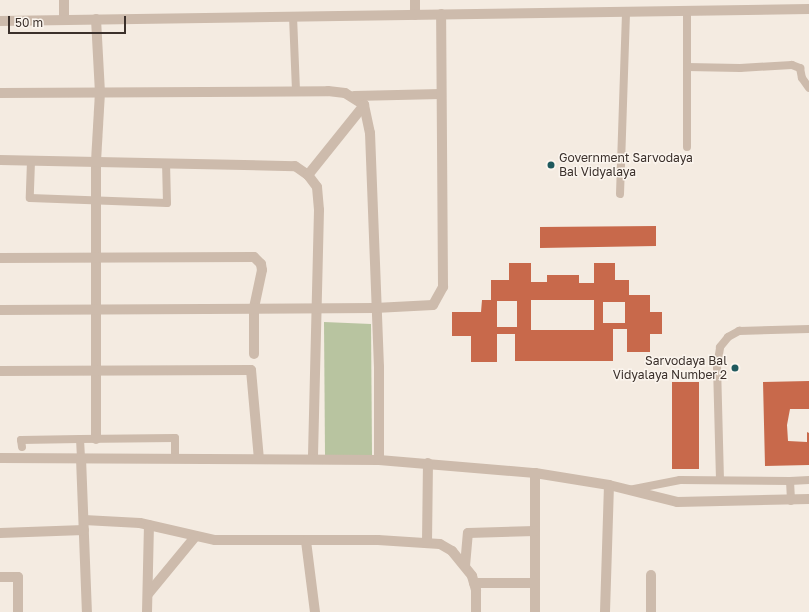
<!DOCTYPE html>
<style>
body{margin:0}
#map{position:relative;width:809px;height:612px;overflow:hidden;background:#f4ebe1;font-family:"Golos Text",sans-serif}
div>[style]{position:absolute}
.green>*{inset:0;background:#b8c4a0}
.building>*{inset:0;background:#c8694b}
.service>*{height:8px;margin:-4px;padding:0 4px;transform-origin:4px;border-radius:4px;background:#cdbbac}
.minor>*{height:10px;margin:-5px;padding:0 5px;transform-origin:5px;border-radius:5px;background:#cdbbac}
.dots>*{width:11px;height:11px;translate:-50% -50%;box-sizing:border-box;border:2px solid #fbf5ee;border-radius:50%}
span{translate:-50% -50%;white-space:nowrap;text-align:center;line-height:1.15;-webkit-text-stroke:3px #fbf5ee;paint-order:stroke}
.poi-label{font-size:12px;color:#3b302b}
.left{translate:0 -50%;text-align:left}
.right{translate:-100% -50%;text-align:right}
.scale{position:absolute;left:8px;top:16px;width:118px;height:18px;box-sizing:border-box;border:2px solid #3b302b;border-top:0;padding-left:5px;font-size:12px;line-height:14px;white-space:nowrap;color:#3b302b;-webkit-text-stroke:3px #fbf5ee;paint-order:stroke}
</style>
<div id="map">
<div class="green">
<div style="clip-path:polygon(324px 322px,371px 324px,372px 455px,325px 455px)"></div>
</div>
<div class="building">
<div style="clip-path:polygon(656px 226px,656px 246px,540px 248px,540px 227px)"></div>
<div style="clip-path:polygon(evenodd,509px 263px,531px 263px,531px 282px,547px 282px,547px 275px,579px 275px,579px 283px,594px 283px,594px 263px,615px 263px,615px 280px,629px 280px,629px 295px,650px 295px,650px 312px,662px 312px,662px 334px,650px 334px,650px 352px,627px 352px,627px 329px,613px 329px,613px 361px,515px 361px,515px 334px,497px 334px,497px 362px,471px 362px,471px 336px,452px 336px,452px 312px,481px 312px,482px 300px,491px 300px,491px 280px,509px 280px,509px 263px,531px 300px,594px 300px,594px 330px,531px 330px,531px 300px,509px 263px,497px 301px,517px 301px,517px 327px,497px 327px,497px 301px,509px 263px,603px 302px,625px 302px,625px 323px,603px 323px,603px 302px)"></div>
<div style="clip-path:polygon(809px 381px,809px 409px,790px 409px,787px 425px,788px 441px,807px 442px,807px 432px,809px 433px,809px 465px,765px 466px,763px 382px)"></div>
<div style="clip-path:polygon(672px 382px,699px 382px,699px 469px,672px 469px)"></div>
</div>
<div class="service">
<div style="left:687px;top:11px;width:136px;rotate:90deg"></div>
<div style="left:293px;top:16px;width:76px;rotate:87.7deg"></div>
<div style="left:687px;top:67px;width:53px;rotate:1.1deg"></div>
<div style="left:740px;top:68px;width:52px;rotate:-3.3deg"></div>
<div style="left:792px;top:65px;width:9px;rotate:21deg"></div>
<div style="left:800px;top:68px;width:10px;rotate:79deg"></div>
<div style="left:802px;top:78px;width:12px;rotate:55deg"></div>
<div style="left:31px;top:161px;width:37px;rotate:92deg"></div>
<div style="left:30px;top:198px;width:137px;rotate:2.1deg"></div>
<div style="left:167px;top:203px;width:40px;rotate:-91.4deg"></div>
<div style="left:620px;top:194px;width:180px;rotate:-88.1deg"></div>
<div style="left:22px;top:447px;width:7px;rotate:-98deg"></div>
<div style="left:21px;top:440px;width:59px;rotate:-1deg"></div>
<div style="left:81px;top:458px;width:19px;rotate:-93deg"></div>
<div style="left:80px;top:439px;width:95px;rotate:-0.6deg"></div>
<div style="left:175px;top:438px;width:21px;rotate:90deg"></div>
<div style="left:720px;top:480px;width:113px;rotate:-91.5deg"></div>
<div style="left:717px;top:367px;width:20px;rotate:-81deg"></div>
<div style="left:720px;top:347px;width:13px;rotate:-51deg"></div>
<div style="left:728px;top:337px;width:13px;rotate:-29deg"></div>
<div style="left:739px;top:331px;width:70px;rotate:-1.6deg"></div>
<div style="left:790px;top:481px;width:19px;rotate:-3deg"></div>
<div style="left:629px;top:490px;width:52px;rotate:-11.1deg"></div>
<div style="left:680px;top:480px;width:110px;rotate:0.5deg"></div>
<div style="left:790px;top:481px;width:20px;rotate:87deg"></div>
</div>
<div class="minor">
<div style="left:64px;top:0;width:20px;rotate:90deg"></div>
<div style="left:415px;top:0;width:15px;rotate:90deg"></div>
<div style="left:96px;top:19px;width:73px;rotate:86.9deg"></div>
<div style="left:100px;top:92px;width:70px;rotate:93.3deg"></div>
<div style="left:96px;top:162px;width:277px;rotate:90deg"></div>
<div style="left:0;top:21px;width:809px;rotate:-0.85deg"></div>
<div style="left:0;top:93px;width:328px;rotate:-0.3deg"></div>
<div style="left:328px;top:91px;width:17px;rotate:7deg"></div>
<div style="left:345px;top:93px;width:22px;rotate:32deg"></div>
<div style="left:364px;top:105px;width:29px;rotate:78deg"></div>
<div style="left:370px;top:133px;width:234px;rotate:87.8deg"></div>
<div style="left:379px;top:367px;width:93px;rotate:90deg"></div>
<div style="left:354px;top:96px;width:87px;rotate:-1.3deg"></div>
<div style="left:0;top:160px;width:295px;rotate:1.2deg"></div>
<div style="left:295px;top:166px;width:16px;rotate:35deg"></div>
<div style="left:308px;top:175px;width:15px;rotate:53deg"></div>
<div style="left:317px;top:187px;width:23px;rotate:85deg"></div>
<div style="left:319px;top:210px;width:249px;rotate:91.4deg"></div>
<div style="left:308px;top:175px;width:90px;rotate:-51.3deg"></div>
<div style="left:0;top:258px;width:254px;rotate:-0.2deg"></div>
<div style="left:254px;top:257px;width:10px;rotate:45deg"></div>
<div style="left:261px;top:264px;width:6px;rotate:81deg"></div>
<div style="left:262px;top:270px;width:40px;rotate:102deg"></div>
<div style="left:254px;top:309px;width:45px;rotate:90deg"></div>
<div style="left:0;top:310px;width:375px;rotate:-0.3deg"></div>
<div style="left:375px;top:308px;width:58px;rotate:-3deg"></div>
<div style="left:433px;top:305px;width:21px;rotate:-61deg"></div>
<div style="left:443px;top:287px;width:273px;rotate:-90.4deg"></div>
<div style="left:0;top:371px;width:251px;rotate:-0.2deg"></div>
<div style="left:251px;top:370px;width:89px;rotate:84.9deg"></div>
<div style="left:0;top:458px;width:379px;rotate:0.3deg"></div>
<div style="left:379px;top:460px;width:157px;rotate:4.8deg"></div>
<div style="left:535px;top:473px;width:75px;rotate:9.2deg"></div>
<div style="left:609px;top:485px;width:70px;rotate:14deg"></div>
<div style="left:677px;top:502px;width:132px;rotate:-1.3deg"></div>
<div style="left:81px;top:458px;width:154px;rotate:87.8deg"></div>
<div style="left:535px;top:473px;width:139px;rotate:90deg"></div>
<div style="left:84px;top:520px;width:56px;rotate:3.1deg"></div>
<div style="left:140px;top:523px;width:77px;rotate:12.8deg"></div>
<div style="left:215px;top:540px;width:163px"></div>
<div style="left:378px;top:540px;width:62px;rotate:3.7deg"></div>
<div style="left:440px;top:544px;width:14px;rotate:30deg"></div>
<div style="left:452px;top:551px;width:32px;rotate:51deg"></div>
<div style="left:472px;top:576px;width:15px;rotate:74deg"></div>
<div style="left:476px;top:590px;width:22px;rotate:90deg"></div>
<div style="left:0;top:533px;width:84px;rotate:-2deg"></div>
<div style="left:306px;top:541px;width:72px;rotate:82.8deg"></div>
<div style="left:427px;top:543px;width:80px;rotate:-89.3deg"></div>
<div style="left:465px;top:566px;width:33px;rotate:-85deg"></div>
<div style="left:468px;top:533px;width:67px;rotate:-1.7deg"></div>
<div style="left:651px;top:575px;width:37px;rotate:90deg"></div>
<div style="left:0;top:577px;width:18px"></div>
<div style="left:18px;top:577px;width:35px;rotate:90deg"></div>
<div style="left:474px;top:583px;width:61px"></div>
<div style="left:148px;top:594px;width:74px;rotate:-50.5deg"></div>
<div style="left:147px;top:612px;width:87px;rotate:-88.7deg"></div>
<div style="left:605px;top:612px;width:127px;rotate:-88.2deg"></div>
</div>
<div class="dots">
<div style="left:551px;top:165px;background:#1f5a5e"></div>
<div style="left:735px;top:368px;background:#1f5a5e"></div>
</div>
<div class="poi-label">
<span class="left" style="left:559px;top:165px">Government Sarvodaya<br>Bal Vidyalaya</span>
<span class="right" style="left:727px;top:368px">Sarvodaya Bal<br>Vidyalaya Number 2</span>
</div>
<div class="scale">50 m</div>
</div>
